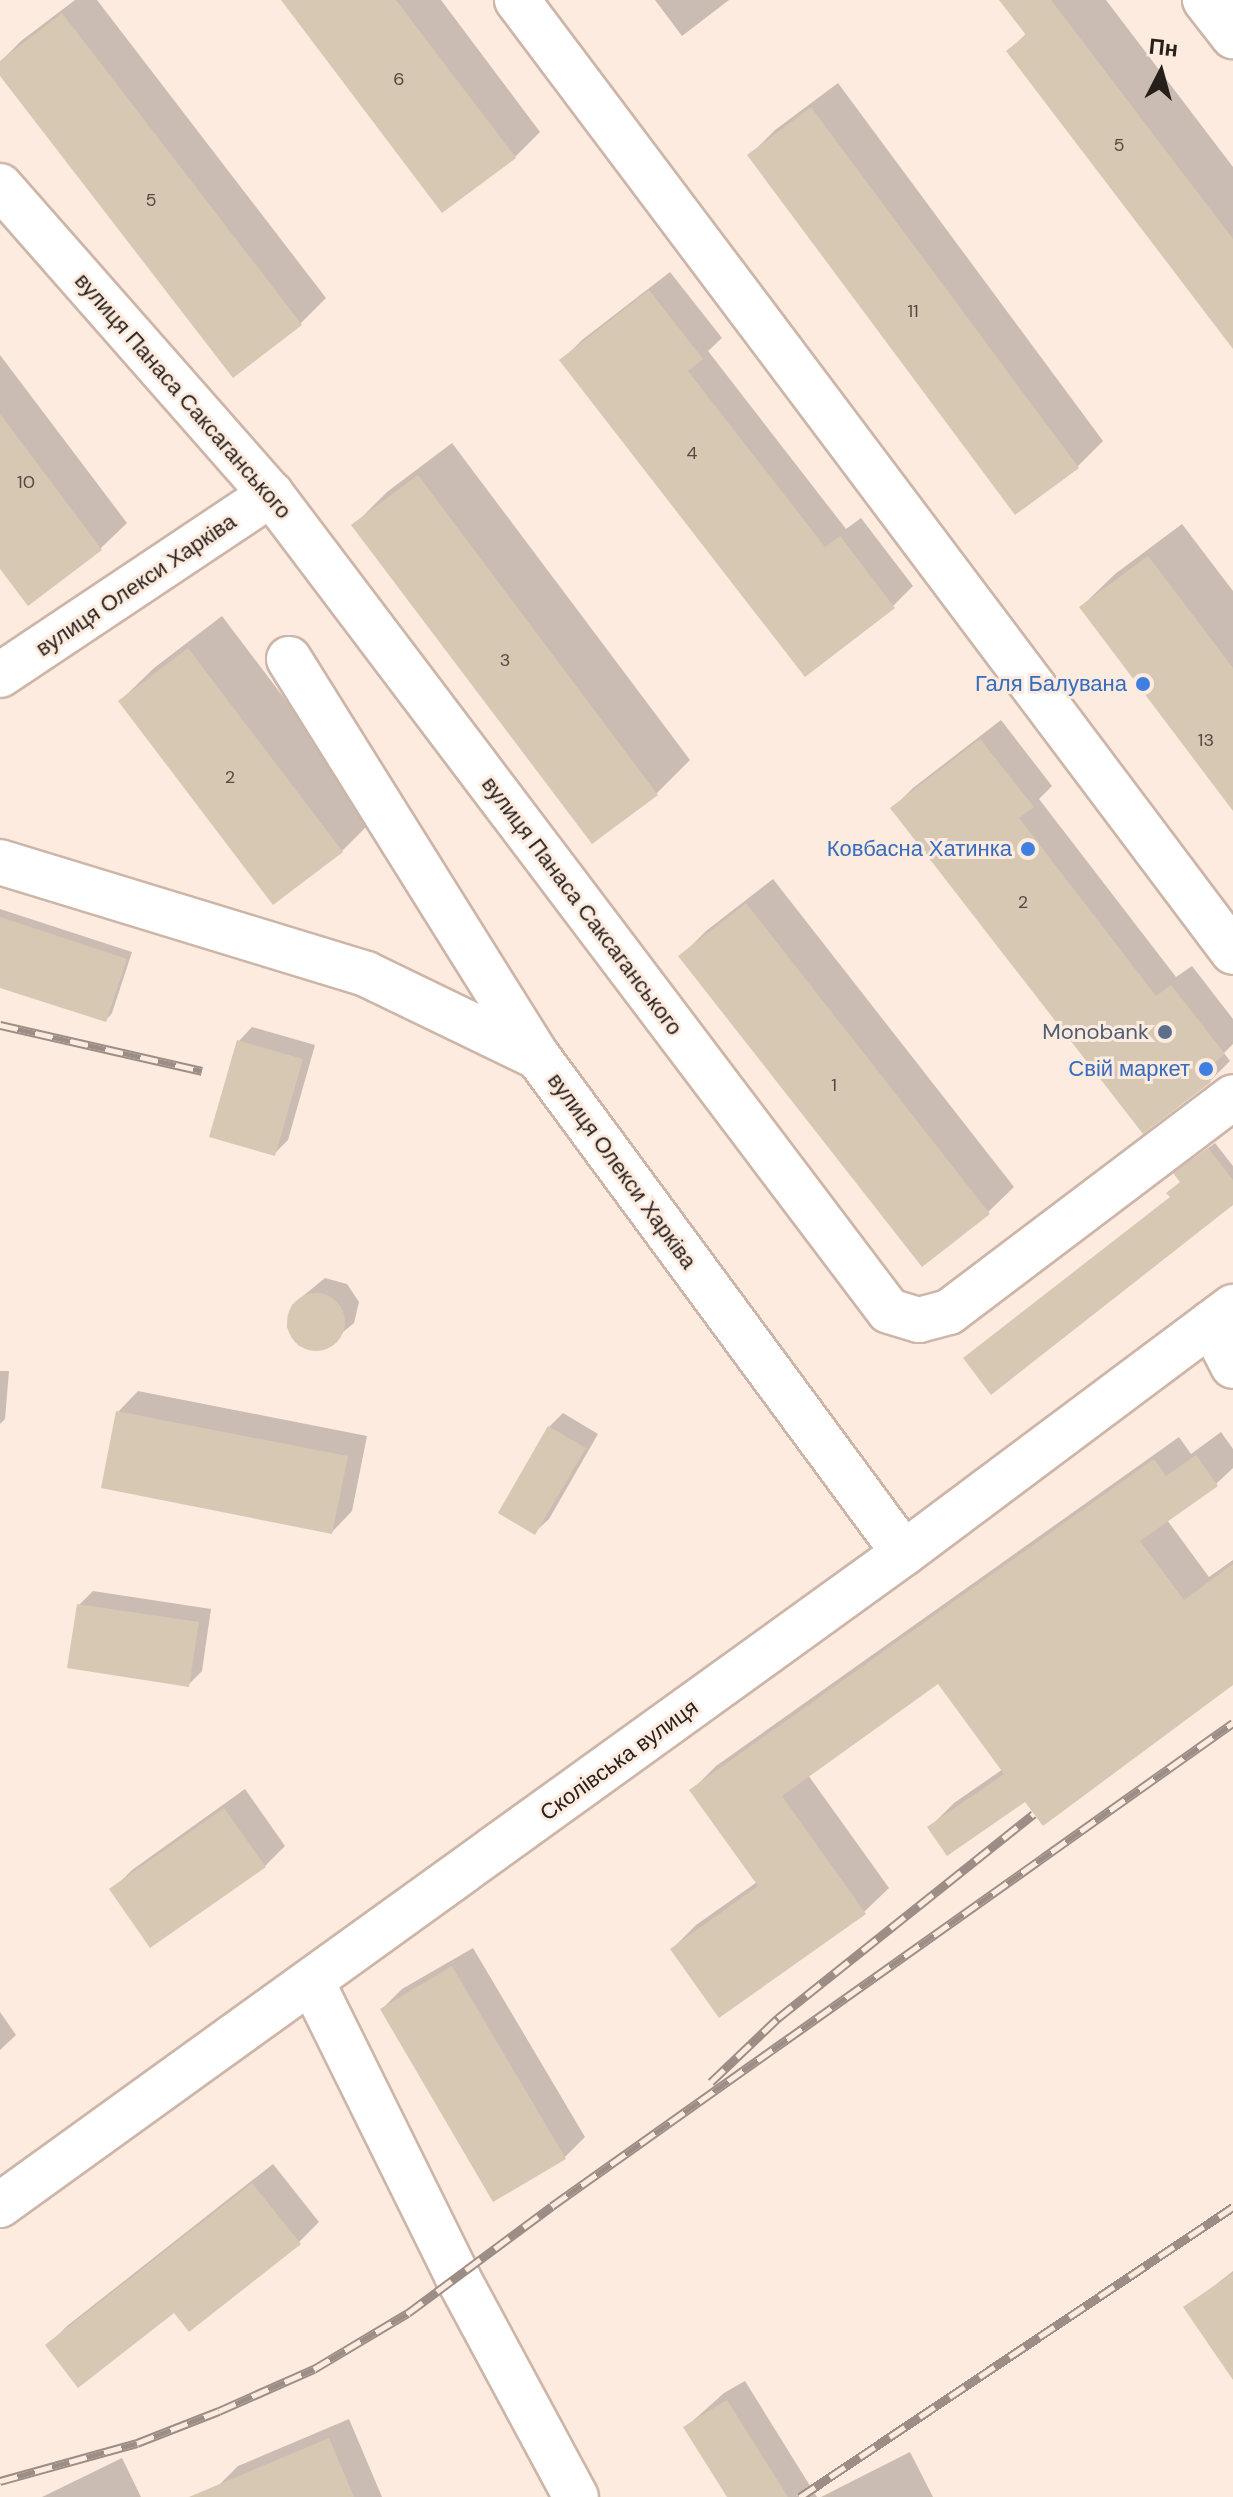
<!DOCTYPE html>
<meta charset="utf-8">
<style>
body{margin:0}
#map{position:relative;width:1233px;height:2497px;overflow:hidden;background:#fdebdf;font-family:"DM Sans",sans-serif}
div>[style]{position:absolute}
.shadow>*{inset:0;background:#0003}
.building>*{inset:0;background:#d7c8b3}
.round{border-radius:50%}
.roads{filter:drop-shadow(2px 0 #cdb6a8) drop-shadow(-2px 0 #cdb6a8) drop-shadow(0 2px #cdb6a8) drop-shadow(0 -2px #cdb6a8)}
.minor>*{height:44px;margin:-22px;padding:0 22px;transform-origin:22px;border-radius:22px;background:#fff}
.rail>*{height:9px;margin-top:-4.5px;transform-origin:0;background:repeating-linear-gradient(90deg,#fdebdf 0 18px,#9c8e86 0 36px);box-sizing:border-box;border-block:2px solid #9c8e86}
.dots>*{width:22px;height:22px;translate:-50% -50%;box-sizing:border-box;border:4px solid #fdebdf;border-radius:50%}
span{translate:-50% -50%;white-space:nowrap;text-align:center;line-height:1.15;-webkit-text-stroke:6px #fdebdf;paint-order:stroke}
.number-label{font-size:18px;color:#534940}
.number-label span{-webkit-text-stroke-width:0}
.street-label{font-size:22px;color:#271f1a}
.shop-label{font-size:22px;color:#366cbe}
.right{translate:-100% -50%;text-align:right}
.service-label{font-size:22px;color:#4e5e75}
.north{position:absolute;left:1121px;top:32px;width:80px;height:80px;-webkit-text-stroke:6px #fdebdf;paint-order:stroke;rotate:6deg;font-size:22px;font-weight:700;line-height:32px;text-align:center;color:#271f1a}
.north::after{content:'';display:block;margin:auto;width:28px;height:36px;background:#271f1a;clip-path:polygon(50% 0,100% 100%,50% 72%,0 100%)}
</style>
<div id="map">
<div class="shadow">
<div style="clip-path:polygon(75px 0,97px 0,326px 298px,301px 323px,233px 375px,0 73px,0 62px,21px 41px)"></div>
<div style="clip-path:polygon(284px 0,441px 0,540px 132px,515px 157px)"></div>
<div style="clip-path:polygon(655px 0,729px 0,682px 36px)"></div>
<div style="clip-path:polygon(1002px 0,1106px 0,1233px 167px,1233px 345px,1008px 51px,1027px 33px)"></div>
<div style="clip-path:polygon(838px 83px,1103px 441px,1078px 466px,1015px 512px,750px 155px,775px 130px)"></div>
<div style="clip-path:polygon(670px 272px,722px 338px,708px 351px,846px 529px,861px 518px,913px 586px,893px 606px,562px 360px,582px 340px)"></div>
<div style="clip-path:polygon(0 355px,127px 523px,101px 548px,28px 603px,0 566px)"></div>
<div style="clip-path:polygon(452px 443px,690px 760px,657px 793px,592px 842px,354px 525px,387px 492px)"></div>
<div style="clip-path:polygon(1182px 524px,1233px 591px,1233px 808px,1081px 607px,1115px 574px)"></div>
<div style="clip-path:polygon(222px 616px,375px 818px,342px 851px,120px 701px,154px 668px)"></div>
<div style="clip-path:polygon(1001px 720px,1052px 786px,1039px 799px,1176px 977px,1192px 966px,1233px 1019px,1233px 1044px,1224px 1053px,1230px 1061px,1210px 1081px,893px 808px,913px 788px)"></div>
<div style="clip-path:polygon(773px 879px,1014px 1187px,988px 1212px,681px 956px,706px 931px)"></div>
<div style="clip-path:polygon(0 909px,132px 952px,112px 1013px,106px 1020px,0 985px)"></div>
<div style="clip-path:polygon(252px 1027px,315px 1045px,288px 1140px,275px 1153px,239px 1041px)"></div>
<div style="clip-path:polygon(1215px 1143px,1233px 1166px,1233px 1202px,1172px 1196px,1182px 1182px,1182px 1167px)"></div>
<div style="clip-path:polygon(325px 1278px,347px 1284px,359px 1302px,354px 1323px,321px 1350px,299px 1346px,287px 1327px,292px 1305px)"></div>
<div style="clip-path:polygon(0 1371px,9px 1371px,5px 1419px,0 1424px)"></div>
<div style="clip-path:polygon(138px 1391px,367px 1436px,352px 1511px,332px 1532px,118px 1412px)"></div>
<div style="clip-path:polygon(563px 1413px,598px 1434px,549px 1519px,535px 1532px,549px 1427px)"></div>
<div style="clip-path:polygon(1221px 1432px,1233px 1449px,1233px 1468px,1216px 1484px,1167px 1520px,1209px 1577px,1233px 1560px,1233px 1683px,1025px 1799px,930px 1827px,954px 1803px,1003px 1769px,939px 1682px,808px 1775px,889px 1888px,864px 1912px,672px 1949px,696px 1925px,757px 1882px,692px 1790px,716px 1766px,1179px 1437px,1191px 1454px)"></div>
<div style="clip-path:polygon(93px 1591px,211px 1609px,202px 1671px,188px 1685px,79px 1605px)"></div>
<div style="clip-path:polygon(245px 1789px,285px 1846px,265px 1866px,112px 1890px,132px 1870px)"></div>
<div style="clip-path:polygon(473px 1948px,585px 2137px,565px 2157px,494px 2199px,382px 2009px,402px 1989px)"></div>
<div style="clip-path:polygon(0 2012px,16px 2035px,0 2050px)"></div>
<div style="clip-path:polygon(273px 2164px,319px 2222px,299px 2242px,174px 2310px,47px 2346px,67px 2326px)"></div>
<div style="clip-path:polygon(1233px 2271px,1233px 2360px,1186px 2308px)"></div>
<div style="clip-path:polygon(745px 2381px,817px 2497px,729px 2497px,686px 2427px,724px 2393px)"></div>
<div style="clip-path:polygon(349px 2419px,382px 2497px,222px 2497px,218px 2486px,238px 2466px)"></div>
<div style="clip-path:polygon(910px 2452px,933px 2497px,821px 2497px)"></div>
<div style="clip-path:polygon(122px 2458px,141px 2497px,42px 2497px)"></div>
</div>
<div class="building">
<div style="clip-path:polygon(281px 0,396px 0,516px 158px,442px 213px)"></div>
<div style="clip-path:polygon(999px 0,1051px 0,1233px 239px,1233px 349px,1006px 51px,1026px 35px)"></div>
<div style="clip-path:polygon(62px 13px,302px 325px,233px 378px,0 76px,0 61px)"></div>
<div style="clip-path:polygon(811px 107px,1079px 468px,1015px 515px,747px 155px)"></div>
<div style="clip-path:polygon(649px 290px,703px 359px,688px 371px,825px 547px,840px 536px,895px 608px,805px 677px,559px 360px)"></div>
<div style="clip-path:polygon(0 414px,102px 550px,28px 606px,0 569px)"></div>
<div style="clip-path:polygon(418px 475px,658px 795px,592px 844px,351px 525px)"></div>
<div style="clip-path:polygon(1148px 556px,1233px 668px,1233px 811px,1079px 607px)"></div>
<div style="clip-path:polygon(188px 648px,343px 852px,273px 905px,118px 701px)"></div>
<div style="clip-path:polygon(980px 739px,1034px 807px,1019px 818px,1156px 996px,1171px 985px,1225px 1054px,1203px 1072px,1211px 1082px,1143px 1134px,890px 808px)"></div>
<div style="clip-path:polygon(746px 903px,990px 1214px,922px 1267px,678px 956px)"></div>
<div style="clip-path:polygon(0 917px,127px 959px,106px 1022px,0 988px)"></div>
<div style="clip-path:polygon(237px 1040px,303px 1059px,275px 1156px,209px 1137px)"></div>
<div style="clip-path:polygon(1208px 1148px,1233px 1180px,1233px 1205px,991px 1395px,963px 1358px,1170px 1197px,1166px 1193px,1180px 1182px,1173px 1173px)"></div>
<div class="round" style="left:287px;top:1293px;width:58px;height:58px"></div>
<div style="clip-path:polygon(116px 1411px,348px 1456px,332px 1534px,101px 1488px)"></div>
<div style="clip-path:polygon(548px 1426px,586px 1448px,535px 1535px,498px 1513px)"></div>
<div style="clip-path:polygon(1196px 1455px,1218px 1486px,1140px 1541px,1184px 1600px,1233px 1564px,1233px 1685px,1043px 1826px,1025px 1802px,947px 1856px,927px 1827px,1004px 1774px,938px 1684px,782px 1796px,866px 1914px,719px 2018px,670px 1949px,758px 1886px,689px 1790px,1154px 1459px,1166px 1476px)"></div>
<div style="clip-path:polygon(77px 1604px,199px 1622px,189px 1687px,67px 1668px)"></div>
<div style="clip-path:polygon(224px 1808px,266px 1867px,150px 1948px,109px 1889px)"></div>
<div style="clip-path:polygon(452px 1966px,566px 2159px,493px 2202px,380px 2009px)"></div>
<div style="clip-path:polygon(252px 2183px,301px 2244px,189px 2332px,174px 2313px,78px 2388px,45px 2345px)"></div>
<div style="clip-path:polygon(1233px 2273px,1233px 2380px,1183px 2307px)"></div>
<div style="clip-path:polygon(727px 2400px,788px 2497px,727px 2497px,683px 2427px)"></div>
<div style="clip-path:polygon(329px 2438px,354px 2497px,189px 2497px)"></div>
</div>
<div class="roads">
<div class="minor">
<div style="left:517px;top:0;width:1191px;rotate:53.05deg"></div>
<div style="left:1205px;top:0;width:46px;rotate:52.1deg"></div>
<div style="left:0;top:186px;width:410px;rotate:48.7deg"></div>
<div style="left:271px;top:494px;width:1024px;rotate:52.9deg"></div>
<div style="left:889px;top:1311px;width:31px;rotate:17deg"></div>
<div style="left:919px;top:1320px;width:31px;rotate:-15deg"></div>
<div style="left:949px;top:1312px;width:356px;rotate:-37.1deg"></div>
<div style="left:289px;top:659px;width:469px;rotate:58deg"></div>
<div style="left:0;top:675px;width:326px;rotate:-33.7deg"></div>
<div style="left:0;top:862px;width:383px;rotate:17deg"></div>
<div style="left:366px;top:974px;width:191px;rotate:25.8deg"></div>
<div style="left:538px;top:1057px;width:616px;rotate:53.58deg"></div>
<div style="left:1211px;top:1323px;width:48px;rotate:62.9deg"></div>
<div style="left:312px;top:1982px;width:328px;rotate:63.7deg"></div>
<div style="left:457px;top:2276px;width:251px;rotate:61.7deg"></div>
<div style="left:0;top:2205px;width:1115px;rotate:-35.8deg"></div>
<div style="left:904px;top:1553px;width:411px;rotate:-36.8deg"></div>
</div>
</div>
<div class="rail">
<div style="left:0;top:1025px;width:207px;rotate:12.8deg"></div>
<div style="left:711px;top:2082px;width:93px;rotate:-43.7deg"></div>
<div style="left:778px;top:2018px;width:327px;rotate:-38.6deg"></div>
<div style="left:0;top:2481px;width:142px;rotate:-15.5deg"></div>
<div style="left:137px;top:2443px;width:88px;rotate:-21.3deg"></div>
<div style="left:219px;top:2411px;width:104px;rotate:-23.9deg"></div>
<div style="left:314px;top:2369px;width:109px;rotate:-30.8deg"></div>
<div style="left:408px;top:2313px;width:179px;rotate:-36.6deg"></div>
<div style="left:552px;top:2206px;width:835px;rotate:-35.35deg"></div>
<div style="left:800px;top:2497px;width:521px;rotate:-33.81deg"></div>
</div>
<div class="dots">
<div style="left:1143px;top:684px;background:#3f7fe0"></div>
<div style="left:1028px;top:849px;background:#3f7fe0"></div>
<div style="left:1165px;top:1032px;background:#5c6f8a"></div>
<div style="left:1206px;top:1069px;background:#3f7fe0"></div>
</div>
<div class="number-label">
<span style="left:399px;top:79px">6</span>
<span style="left:1119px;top:145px">5</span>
<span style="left:151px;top:200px">5</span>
<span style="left:913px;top:311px">11</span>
<span style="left:692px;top:453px">4</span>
<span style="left:26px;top:482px">10</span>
<span style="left:505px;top:660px">3</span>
<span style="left:1206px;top:740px">13</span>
<span style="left:230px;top:777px">2</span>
<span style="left:1023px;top:902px">2</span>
<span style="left:834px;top:1085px">1</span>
</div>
<div class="street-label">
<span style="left:183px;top:396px;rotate:49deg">вулиця Панаса Саксаганського</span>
<span style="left:136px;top:585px;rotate:-34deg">вулиця Олекси Харківа</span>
<span style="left:582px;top:906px;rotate:53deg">вулиця Панаса Саксаганського</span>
<span style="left:622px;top:1171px;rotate:54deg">вулиця Олекси Харківа</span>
<span style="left:619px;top:1760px;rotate:-36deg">Сколівська вулиця</span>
</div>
<div class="shop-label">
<span class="right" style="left:1127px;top:684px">Галя Балувана</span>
<span class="right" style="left:1012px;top:849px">Ковбасна Хатинка</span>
<span class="right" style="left:1190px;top:1069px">Свій маркет</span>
</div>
<div class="service-label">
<span class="right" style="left:1149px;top:1032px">Monobank</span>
</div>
<div class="north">Пн</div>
</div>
